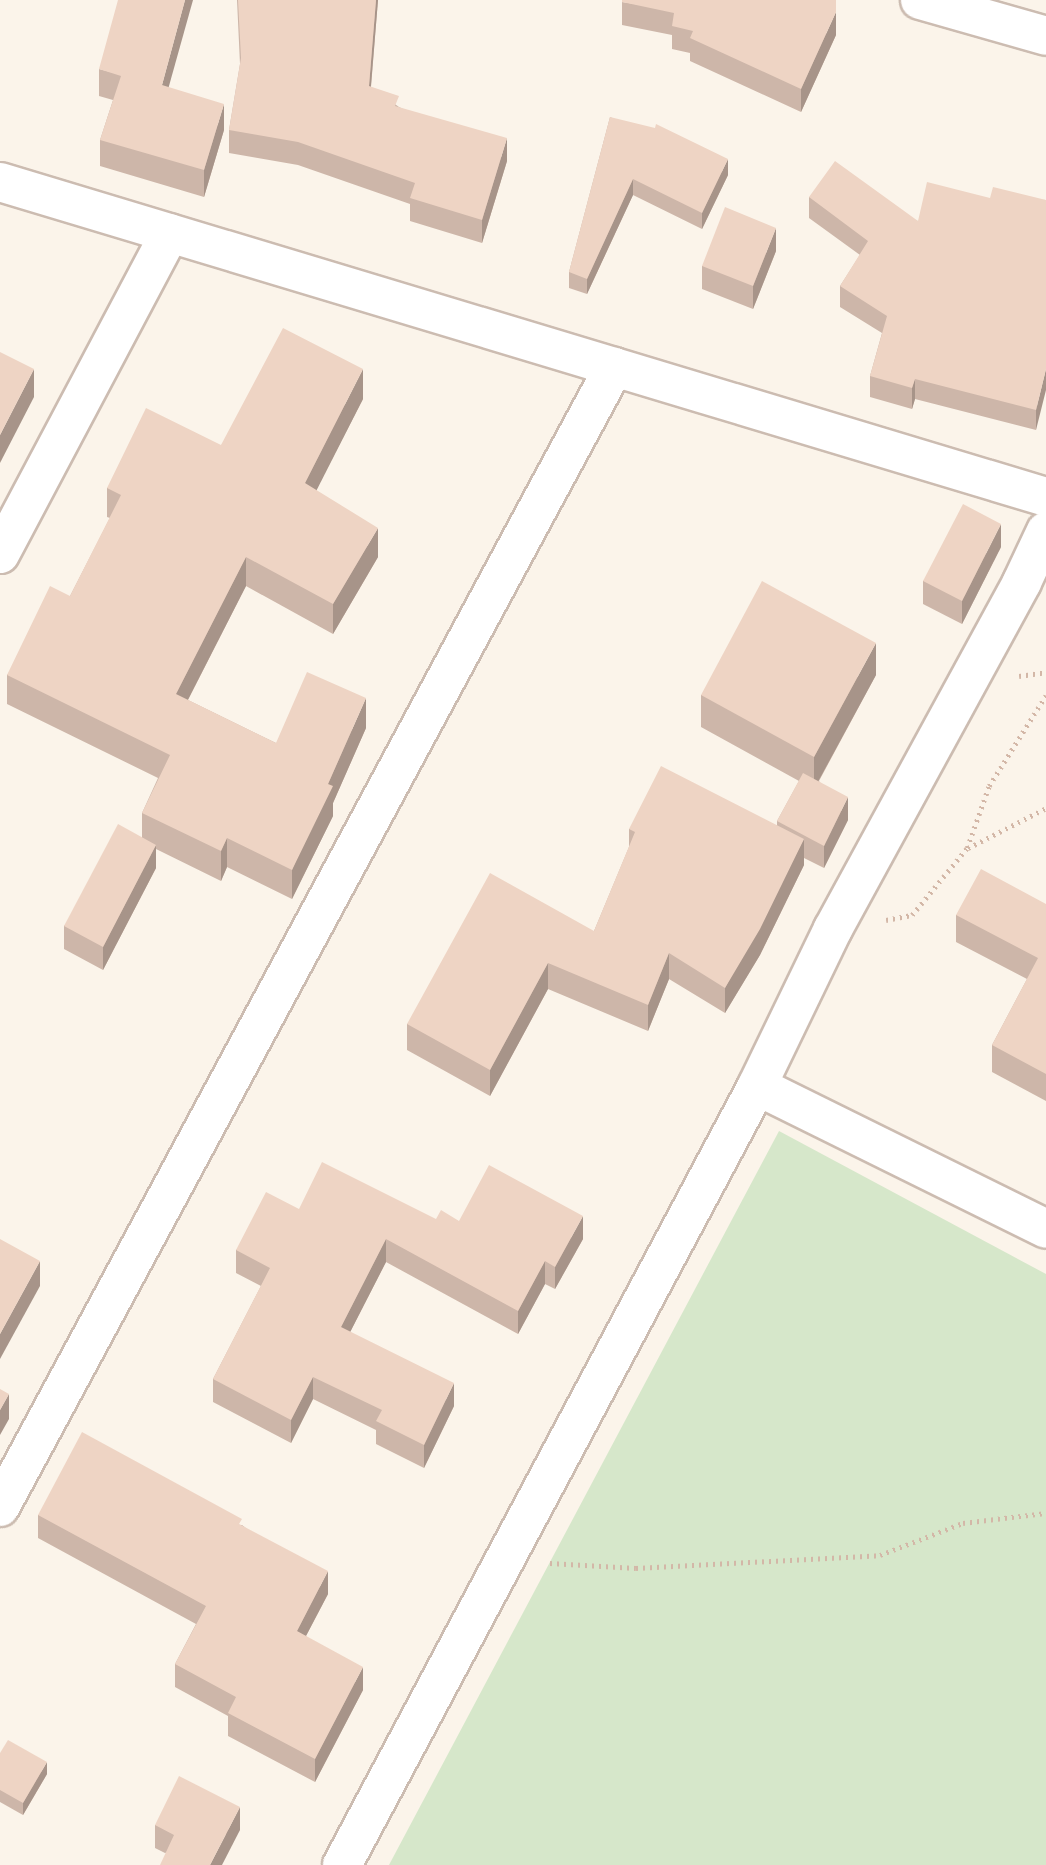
<!DOCTYPE html>
<style>
body{margin:0}
#map{position:relative;width:1046px;height:1865px;overflow:hidden;background:#fbf4ea;font-family:"Alegreya Sans",sans-serif}
div>[style]{position:absolute}
.green>*{inset:0;background:#d6e7ca}
.path>*{height:4.5px;margin-top:-2.25px;transform-origin:0;background:repeating-linear-gradient(90deg,#d3b7a7 0 2px,transparent 0 7px)}
.roads{filter:drop-shadow(2px 0 #ccbcb1) drop-shadow(-2px 0 #ccbcb1) drop-shadow(0 2px #ccbcb1) drop-shadow(0 -2px #ccbcb1)}
.street>*{height:38px;margin:-19px;padding:0 19px;transform-origin:19px;border-radius:19px;background:#fff}
.wall>*{inset:0;background:#cdb6a9}
.shaded-wall>*{inset:0;background:#a79489}
.building>*{inset:0;background:#eed4c4}
span{translate:-50% -50%;white-space:nowrap;text-align:center;line-height:1.15;-webkit-text-stroke:6px #fdf8f1;paint-order:stroke}
</style>
<div id="map">
<div class="green">
<div style="clip-path:polygon(779px 1131px,1046px 1274px,1046px 1865px,389px 1865px)"></div>
</div>
<div class="path">
<div style="left:1019px;top:676px;width:27px;rotate:-8deg"></div>
<div style="left:968px;top:848px;width:88px;rotate:-27.1deg"></div>
<div style="left:886px;top:920px;width:26px;rotate:-11deg"></div>
<div style="left:912px;top:915px;width:87px;rotate:-50.6deg"></div>
<div style="left:967px;top:848px;width:66px;rotate:-70.5deg"></div>
<div style="left:989px;top:786px;width:107px;rotate:-57.9deg"></div>
<div style="left:550px;top:1563px;width:86px;rotate:3.3deg"></div>
<div style="left:636px;top:1568px;width:244px;rotate:-3deg"></div>
<div style="left:880px;top:1555px;width:89px;rotate:-21.1deg"></div>
<div style="left:963px;top:1523px;width:84px;rotate:-6.9deg"></div>
</div>
<div class="roads">
<div class="street">
<div style="left:920px;top:0;width:131px;rotate:15.9deg"></div>
<div style="left:0;top:182px;width:1092px;rotate:16.76deg"></div>
<div style="left:0;top:554px;width:363px;rotate:-62.1deg"></div>
<div style="left:757px;top:1086px;width:322px;rotate:26.3deg"></div>
<div style="left:0;top:1507px;width:1295px;rotate:-61.69deg"></div>
<div style="left:342px;top:1865px;width:883px;rotate:-61.95deg"></div>
<div style="left:757px;top:1086px;width:174px;rotate:-64.2deg"></div>
<div style="left:833px;top:929px;width:395px;rotate:-61.4deg"></div>
<div style="left:1022px;top:582px;width:56px;rotate:-64.8deg"></div>
</div>
</div>
<div class="wall">
<div style="clip-path:polygon(237px 0,378px 0,371px 87px,399px 107px,507px 161px,482px 243px,410px 221px,410px 204px,298px 165px,229px 153px,229px 130px,240px 64px)"></div>
<div style="clip-path:polygon(622px 2px,836px 35px,801px 112px,690px 61px,690px 53px,672px 49px,672px 35px,622px 25px)"></div>
<div style="clip-path:polygon(99px 69px,168px 87px,224px 130px,204px 197px,100px 166px,100px 140px,113px 100px,99px 96px)"></div>
<div style="clip-path:polygon(610px 117px,728px 175px,702px 229px,633px 195px,587px 294px,569px 288px,569px 272px)"></div>
<div style="clip-path:polygon(809px 197px,918px 221px,990px 198px,1046px 200px,1036px 430px,915px 399px,912px 409px,870px 397px,870px 376px,882px 333px,840px 307px,840px 286px,860px 255px,809px 218px)"></div>
<div style="clip-path:polygon(776px 251px,753px 309px,702px 289px,702px 266px)"></div>
<div style="clip-path:polygon(363px 399px,316px 490px,378px 557px,333px 634px,246px 586px,188px 700px,276px 743px,366px 728px,333px 803px,333px 816px,292px 899px,227px 867px,221px 881px,156px 849px,156px 868px,103px 970px,64px 949px,64px 926px,142px 837px,142px 813px,158px 778px,7px 704px,7px 675px,70px 596px,110px 518px,107px 517px,107px 488px,221px 445px)"></div>
<div style="clip-path:polygon(1001px 547px,962px 624px,923px 604px,923px 581px)"></div>
<div style="clip-path:polygon(876px 675px,819px 781px,848px 820px,824px 868px,804px 858px,804px 865px,760px 955px,725px 1013px,669px 979px,648px 1031px,548px 989px,490px 1096px,407px 1050px,407px 1024px,594px 931px,629px 847px,629px 829px,777px 825px,777px 821px,799px 781px,701px 727px,701px 695px)"></div>
<div style="clip-path:polygon(1046px 904px,1046px 1101px,992px 1072px,992px 1045px,1027px 979px,956px 942px,956px 915px)"></div>
<div style="clip-path:polygon(299px 1209px,459px 1221px,583px 1239px,555px 1289px,545px 1284px,518px 1334px,386px 1262px,350px 1332px,454px 1406px,424px 1468px,376px 1444px,376px 1430px,313px 1399px,291px 1443px,213px 1402px,213px 1379px,261px 1286px,236px 1273px,236px 1250px)"></div>
<div style="clip-path:polygon(38px 1515px,242px 1525px,328px 1594px,306px 1636px,363px 1690px,315px 1782px,228px 1736px,228px 1716px,175px 1687px,175px 1664px,196px 1624px,38px 1538px)"></div>
<div style="clip-path:polygon(0 1753px,47px 1774px,23px 1815px,0 1802px)"></div>
<div style="clip-path:polygon(155px 1825px,240px 1830px,165px 1853px,155px 1848px)"></div>
</div>
<div class="shaded-wall">
<div style="clip-path:polygon(185px 0,193px 0,162px 111px,162px 85px)"></div>
<div style="clip-path:polygon(376px 0,378px 0,369px 109px,369px 86px)"></div>
<div style="clip-path:polygon(836px 12px,836px 35px,801px 112px,801px 89px)"></div>
<div style="clip-path:polygon(224px 104px,224px 130px,204px 197px,204px 170px)"></div>
<div style="clip-path:polygon(507px 138px,507px 161px,482px 243px,482px 220px)"></div>
<div style="clip-path:polygon(728px 159px,728px 175px,702px 229px,702px 213px)"></div>
<div style="clip-path:polygon(633px 179px,633px 195px,587px 294px,587px 279px)"></div>
<div style="clip-path:polygon(776px 228px,776px 251px,753px 309px,753px 286px)"></div>
<div style="clip-path:polygon(34px 369px,34px 397px,0 463px,0 435px)"></div>
<div style="clip-path:polygon(363px 369px,363px 399px,305px 513px,305px 483px)"></div>
<div style="clip-path:polygon(1046px 369px,1046px 390px,1036px 430px,1036px 410px)"></div>
<div style="clip-path:polygon(915px 379px,915px 399px,912px 409px,912px 388px)"></div>
<div style="clip-path:polygon(1001px 524px,1001px 547px,962px 624px,962px 601px)"></div>
<div style="clip-path:polygon(378px 528px,378px 557px,333px 634px,333px 604px)"></div>
<div style="clip-path:polygon(246px 557px,246px 586px,176px 723px,176px 694px)"></div>
<div style="clip-path:polygon(876px 643px,876px 675px,814px 789px,814px 757px)"></div>
<div style="clip-path:polygon(366px 698px,366px 728px,333px 803px,333px 816px,292px 899px,292px 870px,328px 784px)"></div>
<div style="clip-path:polygon(848px 797px,848px 820px,824px 868px,824px 846px)"></div>
<div style="clip-path:polygon(227px 838px,227px 867px,221px 881px,221px 851px)"></div>
<div style="clip-path:polygon(804px 839px,804px 865px,760px 955px,725px 1013px,725px 988px)"></div>
<div style="clip-path:polygon(156px 845px,156px 868px,103px 970px,103px 947px)"></div>
<div style="clip-path:polygon(669px 953px,669px 979px,648px 1031px,648px 1005px)"></div>
<div style="clip-path:polygon(548px 963px,548px 989px,490px 1096px,490px 1070px)"></div>
<div style="clip-path:polygon(583px 1216px,583px 1239px,555px 1289px,555px 1267px)"></div>
<div style="clip-path:polygon(386px 1239px,386px 1262px,341px 1350px,341px 1327px)"></div>
<div style="clip-path:polygon(40px 1261px,40px 1286px,0 1359px,0 1334px)"></div>
<div style="clip-path:polygon(545px 1261px,545px 1284px,518px 1334px,518px 1311px)"></div>
<div style="clip-path:polygon(313px 1377px,313px 1399px,291px 1443px,291px 1420px)"></div>
<div style="clip-path:polygon(454px 1383px,454px 1406px,424px 1468px,424px 1445px)"></div>
<div style="clip-path:polygon(9px 1394px,9px 1419px,0 1435px,0 1410px)"></div>
<div style="clip-path:polygon(328px 1571px,328px 1594px,297px 1653px,297px 1631px)"></div>
<div style="clip-path:polygon(363px 1667px,363px 1690px,315px 1782px,315px 1759px)"></div>
<div style="clip-path:polygon(47px 1762px,47px 1774px,23px 1815px,23px 1803px)"></div>
<div style="clip-path:polygon(240px 1807px,240px 1830px,222px 1865px,210px 1865px)"></div>
</div>
<div class="building">
<div style="clip-path:polygon(118px 0,185px 0,162px 85px,224px 104px,204px 170px,100px 140px,121px 76px,99px 69px)"></div>
<div style="clip-path:polygon(238px 0,376px 0,369px 86px,399px 96px,395px 106px,507px 138px,482px 220px,410px 198px,415px 183px,298px 142px,229px 130px,241px 58px)"></div>
<div style="clip-path:polygon(622px 0,836px 0,836px 12px,801px 89px,690px 38px,693px 31px,672px 26px,674px 13px,622px 2px)"></div>
<div style="clip-path:polygon(610px 117px,655px 128px,656px 124px,728px 159px,702px 213px,633px 179px,587px 279px,569px 272px)"></div>
<div style="clip-path:polygon(835px 161px,918px 221px,927px 182px,990px 198px,993px 187px,1046px 200px,1046px 369px,1036px 410px,915px 379px,912px 388px,870px 376px,887px 316px,840px 286px,868px 241px,809px 197px)"></div>
<div style="clip-path:polygon(725px 207px,776px 228px,753px 286px,702px 266px)"></div>
<div style="clip-path:polygon(283px 328px,363px 369px,305px 483px,378px 528px,333px 604px,246px 557px,176px 694px,276px 743px,307px 672px,366px 698px,328px 784px,333px 786px,292px 870px,227px 838px,221px 851px,142px 813px,170px 755px,7px 675px,50px 586px,70px 596px,121px 495px,107px 488px,146px 408px,221px 445px)"></div>
<div style="clip-path:polygon(0 352px,34px 369px,0 435px)"></div>
<div style="clip-path:polygon(963px 504px,1001px 524px,962px 601px,923px 581px)"></div>
<div style="clip-path:polygon(762px 581px,876px 643px,814px 757px,701px 695px)"></div>
<div style="clip-path:polygon(661px 766px,804px 839px,760px 929px,725px 988px,669px 953px,648px 1005px,548px 963px,490px 1070px,407px 1024px,490px 873px,594px 931px,635px 832px,629px 829px)"></div>
<div style="clip-path:polygon(803px 773px,848px 797px,824px 846px,777px 821px)"></div>
<div style="clip-path:polygon(118px 824px,156px 845px,103px 947px,64px 926px)"></div>
<div style="clip-path:polygon(981px 869px,1046px 904px,1046px 1074px,992px 1045px,1038px 958px,956px 915px)"></div>
<div style="clip-path:polygon(322px 1162px,436px 1219px,441px 1210px,459px 1221px,489px 1165px,583px 1216px,555px 1267px,545px 1261px,518px 1311px,386px 1239px,341px 1327px,454px 1383px,424px 1445px,376px 1421px,382px 1410px,313px 1377px,291px 1420px,213px 1379px,270px 1268px,236px 1250px,266px 1192px,299px 1209px)"></div>
<div style="clip-path:polygon(0 1239px,40px 1261px,0 1334px)"></div>
<div style="clip-path:polygon(0 1389px,9px 1394px,0 1410px)"></div>
<div style="clip-path:polygon(82px 1432px,242px 1519px,239px 1524px,328px 1571px,297px 1631px,363px 1667px,315px 1759px,228px 1713px,236px 1697px,175px 1664px,206px 1606px,38px 1515px)"></div>
<div style="clip-path:polygon(8px 1740px,47px 1762px,23px 1803px,0 1790px,0 1753px)"></div>
<div style="clip-path:polygon(179px 1776px,240px 1807px,210px 1865px,160px 1865px,174px 1835px,155px 1825px)"></div>
</div>
</div>
